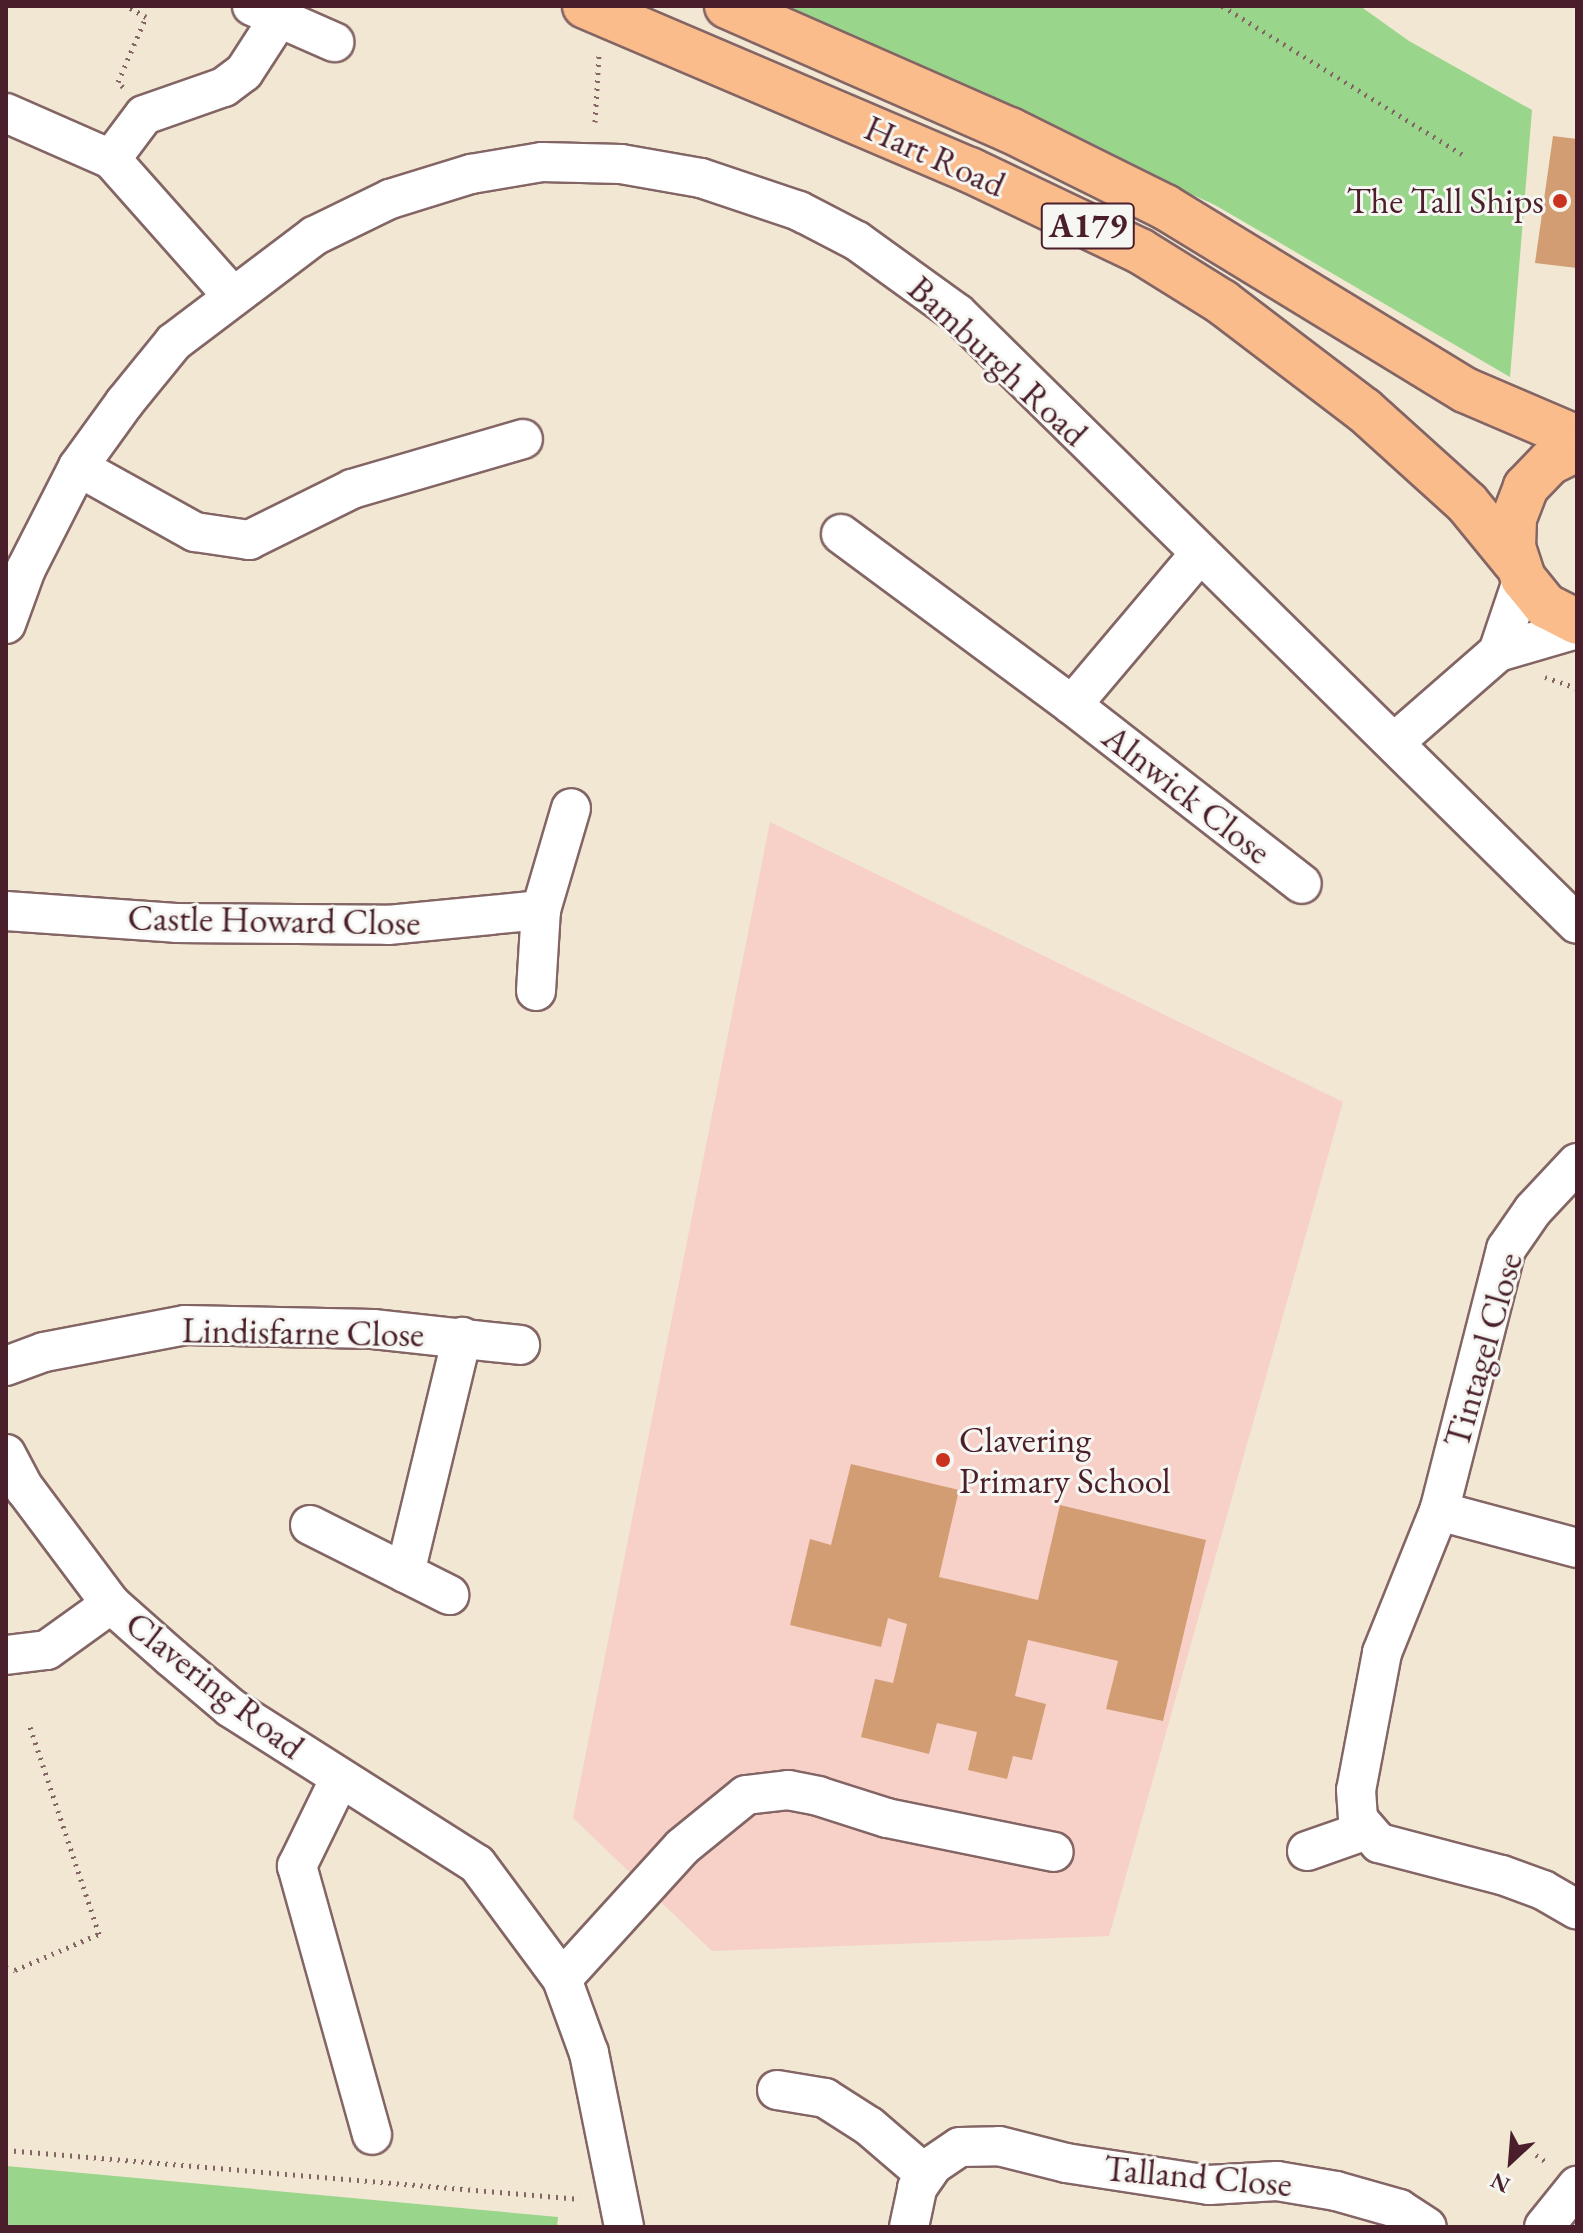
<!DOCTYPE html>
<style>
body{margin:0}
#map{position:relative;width:1583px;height:2233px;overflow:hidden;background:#f1e7d2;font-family:"EB Garamond",serif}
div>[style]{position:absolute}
.built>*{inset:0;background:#f7d1c7}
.green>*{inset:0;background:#99d58a}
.building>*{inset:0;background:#d39d73}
.path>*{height:5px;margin-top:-2.5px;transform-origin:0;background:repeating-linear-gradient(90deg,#846565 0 2px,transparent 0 8px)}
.roads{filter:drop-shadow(2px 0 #846565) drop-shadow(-2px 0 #846565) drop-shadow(0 2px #846565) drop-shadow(0 -2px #846565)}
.minor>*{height:38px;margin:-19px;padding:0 19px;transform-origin:19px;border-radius:19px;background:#fff}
.highway>*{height:44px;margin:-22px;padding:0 22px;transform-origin:22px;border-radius:22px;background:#fabc8b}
.dots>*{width:22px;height:22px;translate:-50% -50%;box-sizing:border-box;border:4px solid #f6f6f2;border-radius:50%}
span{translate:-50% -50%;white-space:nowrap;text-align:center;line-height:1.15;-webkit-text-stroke:6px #f6f6f2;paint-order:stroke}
.shield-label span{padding:2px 6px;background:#f6f6f2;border:2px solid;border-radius:6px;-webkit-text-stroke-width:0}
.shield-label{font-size:34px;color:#4a1f2b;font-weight:700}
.street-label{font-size:36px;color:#4a1f2b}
.poi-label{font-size:36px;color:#4a1f2b}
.right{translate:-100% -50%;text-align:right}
.left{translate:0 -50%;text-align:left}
.frame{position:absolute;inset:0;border:8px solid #4a1f2b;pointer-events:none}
.north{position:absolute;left:1471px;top:2121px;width:80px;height:80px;-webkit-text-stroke:6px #f6f6f2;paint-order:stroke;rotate:206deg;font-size:22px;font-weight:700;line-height:32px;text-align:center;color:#4a1f2b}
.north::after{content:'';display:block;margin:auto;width:28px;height:36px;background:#4a1f2b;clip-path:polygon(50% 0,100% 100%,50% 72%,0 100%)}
</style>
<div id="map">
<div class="built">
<div style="clip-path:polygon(770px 822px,1343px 1102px,1109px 1936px,712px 1951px,573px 1818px)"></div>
</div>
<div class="green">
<div style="clip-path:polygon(778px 6px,1360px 6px,1409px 41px,1532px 110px,1510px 377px,1215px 205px)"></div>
<div style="clip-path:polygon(6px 2166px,558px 2217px,557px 2227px,6px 2227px)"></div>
</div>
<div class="building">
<div style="clip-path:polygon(1553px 136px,1577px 139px,1577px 268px,1535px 263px)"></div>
<div style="clip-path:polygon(851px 1464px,959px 1490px,939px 1577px,1038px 1600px,1060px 1505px,1206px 1540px,1163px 1721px,1106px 1709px,1118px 1661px,1028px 1640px,1015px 1696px,1046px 1704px,1032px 1760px,1013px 1756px,1007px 1779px,968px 1770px,977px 1732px,937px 1723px,929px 1754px,861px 1737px,875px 1679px,893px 1683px,907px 1624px,888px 1618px,881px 1647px,790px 1625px,810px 1539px,831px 1545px)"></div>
</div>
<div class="path">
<div style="left:1222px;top:6px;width:282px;rotate:31.7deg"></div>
<div style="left:123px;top:87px;width:7px;rotate:-135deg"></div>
<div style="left:118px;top:82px;width:71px;rotate:-66.7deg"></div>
<div style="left:146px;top:17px;width:22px;rotate:-150deg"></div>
<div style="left:595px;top:122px;width:67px;rotate:-86.6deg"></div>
<div style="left:1545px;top:677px;width:34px;rotate:19deg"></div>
<div style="left:6px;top:1968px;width:9px;rotate:13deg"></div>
<div style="left:15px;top:1970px;width:91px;rotate:-23.2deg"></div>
<div style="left:99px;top:1934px;width:219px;rotate:-108.4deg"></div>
<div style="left:6px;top:2150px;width:576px;rotate:4.88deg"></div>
<div style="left:1536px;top:2155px;width:14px;rotate:34deg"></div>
</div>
<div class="roads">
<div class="minor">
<div style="left:252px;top:6px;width:90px;rotate:23.7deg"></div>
<div style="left:6px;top:113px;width:115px;rotate:23.7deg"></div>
<div style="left:111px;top:159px;width:181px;rotate:48.4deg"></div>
<div style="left:111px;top:159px;width:55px;rotate:-53.1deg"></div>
<div style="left:144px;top:115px;width:85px;rotate:-19.3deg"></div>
<div style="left:224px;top:87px;width:25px;rotate:-37deg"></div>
<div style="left:244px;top:72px;width:64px;rotate:-57.1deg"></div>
<div style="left:78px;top:467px;width:134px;rotate:29.1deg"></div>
<div style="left:195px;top:532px;width:55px;rotate:8.4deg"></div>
<div style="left:249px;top:540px;width:115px;rotate:-26.3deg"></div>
<div style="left:352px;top:489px;width:178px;rotate:-16.3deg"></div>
<div style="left:841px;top:534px;width:287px;rotate:36.5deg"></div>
<div style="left:1072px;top:705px;width:291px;rotate:37.9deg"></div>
<div style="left:6px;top:624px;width:59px;rotate:-70deg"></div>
<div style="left:26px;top:569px;width:114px;rotate:-63deg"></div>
<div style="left:78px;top:467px;width:80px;rotate:-54.1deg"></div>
<div style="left:125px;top:402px;width:77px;rotate:-50.8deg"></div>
<div style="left:174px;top:342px;width:176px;rotate:-37.1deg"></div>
<div style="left:314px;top:236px;width:85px;rotate:-26deg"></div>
<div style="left:390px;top:199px;width:85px;rotate:-17.2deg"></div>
<div style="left:471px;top:174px;width:72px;rotate:-9.6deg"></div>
<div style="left:542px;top:162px;width:79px;rotate:1.5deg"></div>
<div style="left:621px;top:164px;width:81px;rotate:9.9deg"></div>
<div style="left:701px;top:178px;width:103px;rotate:18.6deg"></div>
<div style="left:799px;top:211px;width:65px;rotate:27.3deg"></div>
<div style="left:857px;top:241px;width:123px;rotate:35.8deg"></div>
<div style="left:957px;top:313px;width:870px;rotate:44.58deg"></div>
<div style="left:1498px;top:652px;width:78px;rotate:-71.3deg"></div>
<div style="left:1072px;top:705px;width:195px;rotate:-49.8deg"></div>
<div style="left:1396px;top:741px;width:135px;rotate:-41.1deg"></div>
<div style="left:1498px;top:652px;width:82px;rotate:-16.2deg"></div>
<div style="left:6px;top:911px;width:170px;rotate:4deg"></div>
<div style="left:176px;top:923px;width:212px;rotate:0.5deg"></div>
<div style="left:388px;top:925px;width:154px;rotate:-5.6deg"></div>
<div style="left:536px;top:991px;width:81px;rotate:-86.5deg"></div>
<div style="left:541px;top:910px;width:106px;rotate:-73.6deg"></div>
<div style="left:1577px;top:1163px;width:64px;rotate:133.1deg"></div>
<div style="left:1533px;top:1210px;width:47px;rotate:124.7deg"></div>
<div style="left:1506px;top:1249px;width:270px;rotate:104.3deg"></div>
<div style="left:1439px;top:1511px;width:153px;rotate:111.9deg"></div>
<div style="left:1382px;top:1653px;width:139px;rotate:100.7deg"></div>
<div style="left:1356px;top:1790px;width:29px;rotate:86deg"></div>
<div style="left:1358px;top:1819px;width:32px;rotate:49deg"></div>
<div style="left:1379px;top:1843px;width:127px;rotate:14.6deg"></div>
<div style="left:1502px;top:1875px;width:44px;rotate:20.1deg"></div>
<div style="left:1543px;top:1890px;width:39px;rotate:30deg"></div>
<div style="left:6px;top:1366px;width:40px;rotate:-20.2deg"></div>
<div style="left:44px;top:1352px;width:144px;rotate:-10.8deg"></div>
<div style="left:185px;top:1325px;width:188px;rotate:1.2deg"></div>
<div style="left:373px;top:1329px;width:148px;rotate:6.2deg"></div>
<div style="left:6px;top:1454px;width:40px;rotate:62deg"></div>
<div style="left:25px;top:1489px;width:144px;rotate:53.2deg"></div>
<div style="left:111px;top:1604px;width:81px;rotate:41.5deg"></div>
<div style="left:172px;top:1658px;width:77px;rotate:40.3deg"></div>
<div style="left:231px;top:1708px;width:291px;rotate:32.4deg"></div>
<div style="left:477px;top:1864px;width:143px;rotate:53.5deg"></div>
<div style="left:562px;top:1979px;width:79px;rotate:70deg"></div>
<div style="left:589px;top:2053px;width:177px;rotate:78.6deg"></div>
<div style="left:1439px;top:1511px;width:143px;rotate:15deg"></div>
<div style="left:310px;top:1525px;width:156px;rotate:26.7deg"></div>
<div style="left:405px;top:1573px;width:243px;rotate:-76.4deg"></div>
<div style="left:6px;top:1655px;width:41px;rotate:-7deg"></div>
<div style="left:47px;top:1650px;width:79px;rotate:-35.7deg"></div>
<div style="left:339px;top:1780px;width:96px;rotate:116deg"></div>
<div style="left:297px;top:1866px;width:279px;rotate:74.4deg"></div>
<div style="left:1307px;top:1851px;width:60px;rotate:-19.3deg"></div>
<div style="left:562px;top:1979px;width:178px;rotate:-47.7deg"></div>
<div style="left:682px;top:1847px;width:82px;rotate:-39.1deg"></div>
<div style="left:746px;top:1795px;width:42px;rotate:-6.8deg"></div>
<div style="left:788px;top:1790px;width:31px;rotate:11deg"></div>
<div style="left:818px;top:1796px;width:72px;rotate:17.7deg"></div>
<div style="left:887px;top:1818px;width:170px;rotate:11.5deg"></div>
<div style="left:777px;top:2090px;width:49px;rotate:9.5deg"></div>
<div style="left:825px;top:2098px;width:52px;rotate:32.5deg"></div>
<div style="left:869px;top:2126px;width:75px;rotate:40.7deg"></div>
<div style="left:909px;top:2227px;width:40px;rotate:-78deg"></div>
<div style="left:917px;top:2188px;width:28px;rotate:-55deg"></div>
<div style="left:933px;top:2165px;width:32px;rotate:-34deg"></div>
<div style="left:960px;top:2147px;width:39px;rotate:-1deg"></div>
<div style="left:999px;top:2146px;width:69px;rotate:14.2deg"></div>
<div style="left:1066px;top:2163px;width:145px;rotate:8.7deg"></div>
<div style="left:1209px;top:2185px;width:68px;rotate:-3.4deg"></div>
<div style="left:1277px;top:2181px;width:60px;rotate:9.6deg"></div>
<div style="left:1336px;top:2191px;width:66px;rotate:15.9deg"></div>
<div style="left:1399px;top:2209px;width:33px;rotate:33deg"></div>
<div style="left:1544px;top:2227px;width:53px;rotate:-51.2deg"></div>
</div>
<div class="highway">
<div style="left:585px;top:6px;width:418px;rotate:23.1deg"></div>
<div style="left:970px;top:170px;width:188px;rotate:25.5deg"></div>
<div style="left:1140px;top:251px;width:97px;rotate:31.9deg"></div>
<div style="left:1222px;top:302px;width:178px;rotate:37.3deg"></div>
<div style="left:1364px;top:410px;width:139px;rotate:42.1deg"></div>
<div style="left:1467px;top:503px;width:77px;rotate:50.8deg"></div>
<div style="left:727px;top:6px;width:309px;rotate:23.7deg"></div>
<div style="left:1010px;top:130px;width:173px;rotate:26.4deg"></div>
<div style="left:1165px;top:207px;width:351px;rotate:31.4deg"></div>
<div style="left:1465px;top:390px;width:122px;rotate:23.2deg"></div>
<div style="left:1577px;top:449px;width:30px;rotate:154deg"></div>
<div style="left:1550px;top:462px;width:35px;rotate:134deg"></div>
<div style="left:1526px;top:487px;width:34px;rotate:111deg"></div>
<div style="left:1514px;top:519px;width:28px;rotate:92deg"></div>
<div style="left:1513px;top:547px;width:33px;rotate:72deg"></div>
<div style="left:1523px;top:578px;width:36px;rotate:51deg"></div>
<div style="left:1546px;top:606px;width:35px;rotate:27deg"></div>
</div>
</div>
<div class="dots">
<div style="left:1560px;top:201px;background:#c8321e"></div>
<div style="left:943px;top:1460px;background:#c8321e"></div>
</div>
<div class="shield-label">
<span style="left:1088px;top:226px">A179</span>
</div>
<div class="street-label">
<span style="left:935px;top:156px;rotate:24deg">Hart Road</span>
<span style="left:998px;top:361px;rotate:43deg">Bamburgh Road</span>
<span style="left:1187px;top:794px;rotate:38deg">Alnwick Close</span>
<span style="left:274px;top:920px;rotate:1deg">Castle Howard Close</span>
<span style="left:303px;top:1332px;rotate:1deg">Lindisfarne Close</span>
<span style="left:1483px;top:1350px;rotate:-74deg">Tintagel Close</span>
<span style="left:215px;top:1685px;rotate:38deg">Clavering Road</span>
<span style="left:1198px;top:2176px;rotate:5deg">Talland Close</span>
</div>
<div class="poi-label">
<span class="right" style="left:1544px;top:201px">The Tall Ships</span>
<span class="left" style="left:959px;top:1460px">Clavering<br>Primary School</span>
</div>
<div class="frame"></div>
<div class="north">N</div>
</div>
